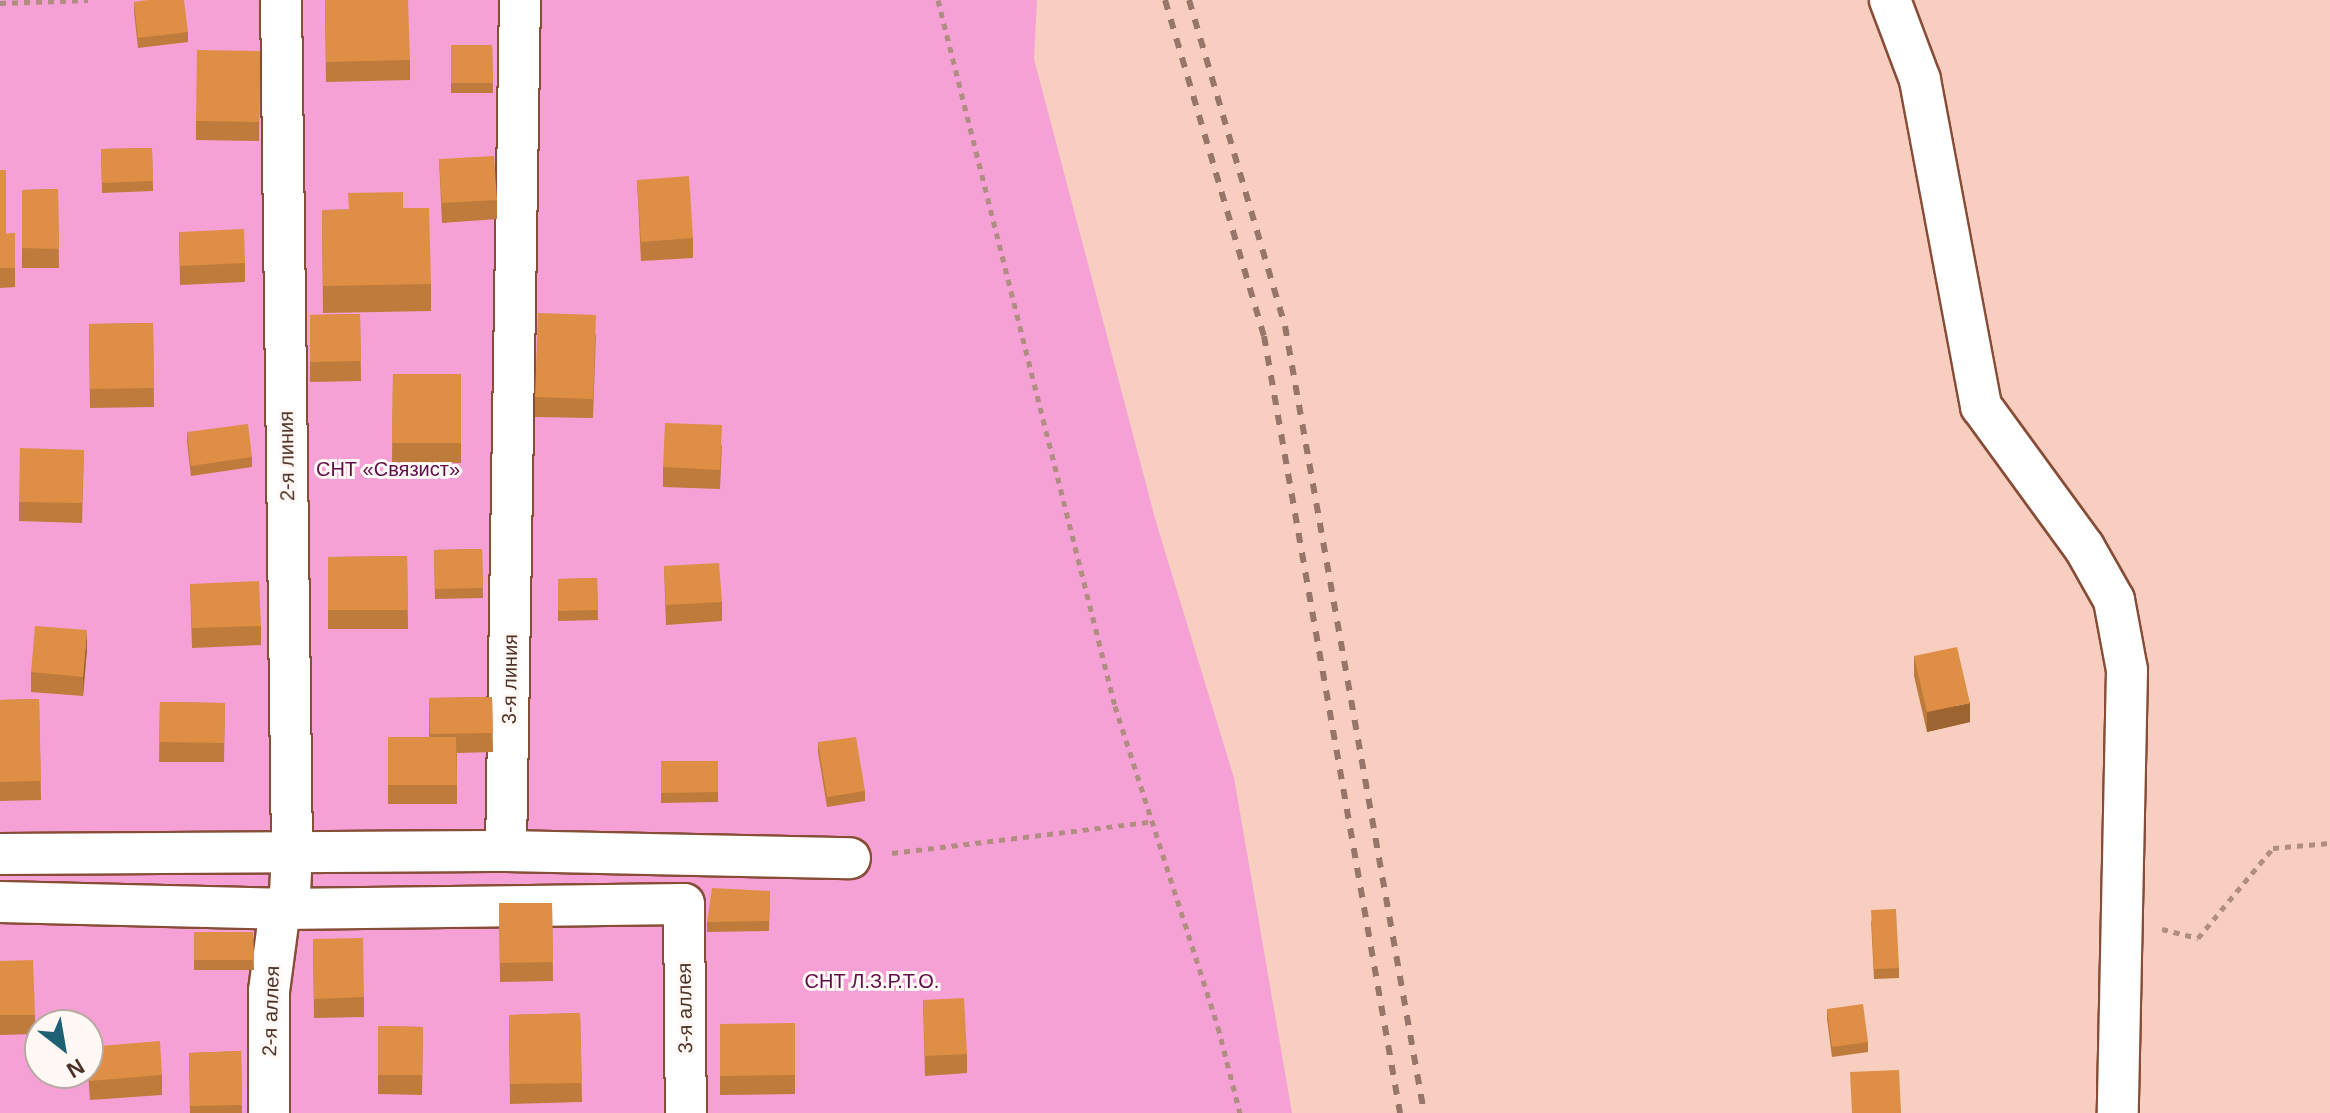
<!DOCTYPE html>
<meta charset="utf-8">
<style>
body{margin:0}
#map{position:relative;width:2330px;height:1113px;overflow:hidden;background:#f7cebf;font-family:Arial,sans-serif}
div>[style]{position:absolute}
.green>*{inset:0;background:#f5a1d6}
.path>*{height:5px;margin-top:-2.5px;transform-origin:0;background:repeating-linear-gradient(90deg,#b08d80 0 6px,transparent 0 12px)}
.roads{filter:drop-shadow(2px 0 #874d37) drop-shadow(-2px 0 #874d37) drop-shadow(0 2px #874d37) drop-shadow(0 -2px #874d37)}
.minor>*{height:40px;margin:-20px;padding:0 20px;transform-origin:20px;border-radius:20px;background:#fff}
.rail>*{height:6px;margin-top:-3px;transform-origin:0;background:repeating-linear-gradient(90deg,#977669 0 10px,transparent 0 20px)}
.wall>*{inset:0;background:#bf7b3b}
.shaded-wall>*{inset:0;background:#9b6430}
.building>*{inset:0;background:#de8f45}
span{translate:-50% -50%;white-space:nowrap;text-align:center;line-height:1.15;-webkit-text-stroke:6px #fff8f5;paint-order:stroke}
.street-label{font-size:20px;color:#4d3228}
.park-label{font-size:20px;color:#5e0e49}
.north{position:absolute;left:24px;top:1009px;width:80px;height:80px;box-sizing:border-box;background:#fff8f5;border:2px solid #b8a9a3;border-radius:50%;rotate:149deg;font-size:22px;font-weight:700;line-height:32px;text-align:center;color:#4d3228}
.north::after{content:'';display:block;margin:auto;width:28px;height:36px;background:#1f6174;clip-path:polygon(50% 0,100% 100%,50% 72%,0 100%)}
</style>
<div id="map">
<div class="green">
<div style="clip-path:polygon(evenodd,0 0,1037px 0,1034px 59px,1156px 522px,1234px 778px,1292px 1113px,0 1113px,0 0,40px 1025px,88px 1025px,88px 1073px,40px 1073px,40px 1025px)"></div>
</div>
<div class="path">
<div style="left:938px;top:0;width:728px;rotate:75.93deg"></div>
<div style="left:1115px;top:706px;width:337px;rotate:72.2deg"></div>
<div style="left:1218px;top:1027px;width:89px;rotate:75.7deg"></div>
<div style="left:0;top:3px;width:88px;rotate:-2deg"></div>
<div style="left:892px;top:853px;width:259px;rotate:-6.9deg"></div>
<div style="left:2162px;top:929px;width:37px;rotate:14deg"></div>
<div style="left:2198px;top:938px;width:117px;rotate:-50.2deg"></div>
<div style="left:2273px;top:848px;width:57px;rotate:-5deg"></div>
</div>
<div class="roads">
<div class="minor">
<div style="left:1890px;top:0;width:85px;rotate:69.4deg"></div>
<div style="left:1920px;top:80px;width:332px;rotate:79.4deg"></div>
<div style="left:1981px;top:406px;width:175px;rotate:53.9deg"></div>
<div style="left:2084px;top:547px;width:61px;rotate:60.5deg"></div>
<div style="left:2114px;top:600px;width:71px;rotate:79.5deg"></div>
<div style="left:2127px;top:670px;width:443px;rotate:91.2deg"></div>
<div style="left:506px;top:851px;width:344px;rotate:1.2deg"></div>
<div style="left:0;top:854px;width:506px;rotate:-0.34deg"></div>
<div style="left:506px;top:851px;width:851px;rotate:-89.06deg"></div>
<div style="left:0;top:902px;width:280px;rotate:1.4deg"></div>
<div style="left:280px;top:909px;width:404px;rotate:-0.7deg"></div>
<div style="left:684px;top:904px;width:209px;rotate:89.5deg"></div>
<div style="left:269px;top:1113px;width:122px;rotate:-90deg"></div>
<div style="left:269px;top:991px;width:83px;rotate:-82.4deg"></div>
<div style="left:280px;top:909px;width:18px;rotate:-56deg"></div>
<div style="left:290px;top:894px;width:44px;rotate:-87.4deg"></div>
<div style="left:292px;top:850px;width:850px;rotate:-90.74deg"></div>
</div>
</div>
<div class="rail">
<div style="left:1165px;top:0;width:350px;rotate:73.6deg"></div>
<div style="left:1264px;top:336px;width:789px;rotate:80.07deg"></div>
<div style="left:1189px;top:0;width:340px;rotate:73.6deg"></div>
<div style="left:1285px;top:326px;width:799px;rotate:79.98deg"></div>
</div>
<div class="wall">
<div style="clip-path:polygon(325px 0,410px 60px,410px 80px,326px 82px)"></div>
<div style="clip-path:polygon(134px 2px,188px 32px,188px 42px,138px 48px,134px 12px)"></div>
<div style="clip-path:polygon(451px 45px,492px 45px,493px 93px,451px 93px)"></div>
<div style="clip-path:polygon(260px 51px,259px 141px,196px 140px,196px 121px)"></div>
<div style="clip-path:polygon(152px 148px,153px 191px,102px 193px,101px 149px)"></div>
<div style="clip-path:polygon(439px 159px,497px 200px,497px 219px,442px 223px)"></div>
<div style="clip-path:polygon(0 170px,6px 234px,15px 233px,15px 287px,0 288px)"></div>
<div style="clip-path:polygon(637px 180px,693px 238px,693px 258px,641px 261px)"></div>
<div style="clip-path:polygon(58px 189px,59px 268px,22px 268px,22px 190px)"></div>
<div style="clip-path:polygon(403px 208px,431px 284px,431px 311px,323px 313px,322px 210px)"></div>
<div style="clip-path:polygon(179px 232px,245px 263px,245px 282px,180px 285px)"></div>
<div style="clip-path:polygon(360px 314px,361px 381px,310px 382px,310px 315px)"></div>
<div style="clip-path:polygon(153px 323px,154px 407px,90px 408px,89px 324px)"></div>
<div style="clip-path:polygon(596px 334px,593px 418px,535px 417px,535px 397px)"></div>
<div style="clip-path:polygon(393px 374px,461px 374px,461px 463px,392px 462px)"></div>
<div style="clip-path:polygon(187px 432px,252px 457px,252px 467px,191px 476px,187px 442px)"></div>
<div style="clip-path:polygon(722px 445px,720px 489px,663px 487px,663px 467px)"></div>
<div style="clip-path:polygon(84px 450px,82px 523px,19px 521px,19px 502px)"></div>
<div style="clip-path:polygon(482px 549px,483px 598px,435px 599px,434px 550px)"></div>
<div style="clip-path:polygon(407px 556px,408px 629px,328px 629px,328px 557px)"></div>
<div style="clip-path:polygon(664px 566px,722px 602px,722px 621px,666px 625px)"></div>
<div style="clip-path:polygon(597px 578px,598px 620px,558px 621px,558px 579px)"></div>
<div style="clip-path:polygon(190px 584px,261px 626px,261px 645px,192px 648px)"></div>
<div style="clip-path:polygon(87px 649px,83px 696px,31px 692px,31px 672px)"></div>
<div style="clip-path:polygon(1914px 656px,1970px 722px,1927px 732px,1914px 676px)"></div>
<div style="clip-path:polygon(492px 697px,493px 752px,457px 753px,457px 804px,388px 804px,388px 737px,429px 737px,429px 698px)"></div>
<div style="clip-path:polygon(39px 699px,41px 800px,0 801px,0 700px)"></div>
<div style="clip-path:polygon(160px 702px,225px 703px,224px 762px,159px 762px)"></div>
<div style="clip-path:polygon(818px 742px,865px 791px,865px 801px,827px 807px,818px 752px)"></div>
<div style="clip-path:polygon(661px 761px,718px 761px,718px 802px,661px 803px)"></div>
<div style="clip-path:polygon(770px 891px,769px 931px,707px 932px,707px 922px)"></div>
<div style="clip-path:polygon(499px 903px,552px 903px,553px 981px,500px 982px)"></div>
<div style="clip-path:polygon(1871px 920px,1899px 968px,1899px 978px,1874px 979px)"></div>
<div style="clip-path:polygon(194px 932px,253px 932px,254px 970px,194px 970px)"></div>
<div style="clip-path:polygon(313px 939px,364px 997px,364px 1017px,314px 1018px)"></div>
<div style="clip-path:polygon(0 961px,35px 1015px,35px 1034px,0 1035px)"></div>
<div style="clip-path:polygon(923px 1000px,967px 1054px,967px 1073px,925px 1076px)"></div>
<div style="clip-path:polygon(1827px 1009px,1868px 1042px,1868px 1052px,1832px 1057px,1827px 1019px)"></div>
<div style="clip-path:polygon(580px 1013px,582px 1102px,510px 1104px,509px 1015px)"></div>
<div style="clip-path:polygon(720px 1024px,795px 1075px,795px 1094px,720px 1095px)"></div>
<div style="clip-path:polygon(378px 1026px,423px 1027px,422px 1095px,378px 1094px)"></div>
<div style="clip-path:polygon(88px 1047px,162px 1075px,162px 1095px,90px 1100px,88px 1073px)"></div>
<div style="clip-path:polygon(241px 1051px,242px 1113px,190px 1113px,189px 1053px)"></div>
</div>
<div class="shaded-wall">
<div style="clip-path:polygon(87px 630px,87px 649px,83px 696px,83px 677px)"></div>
<div style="clip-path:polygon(1970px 703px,1970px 722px,1927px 732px,1927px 712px)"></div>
</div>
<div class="building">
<div style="clip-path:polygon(148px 0,184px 0,188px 32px,138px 38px,134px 2px)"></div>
<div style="clip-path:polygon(325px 0,408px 0,410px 60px,326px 62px)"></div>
<div style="clip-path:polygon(451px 45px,492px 45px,493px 83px,451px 83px)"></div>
<div style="clip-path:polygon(197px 50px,260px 51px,259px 122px,196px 121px)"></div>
<div style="clip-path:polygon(152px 148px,153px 181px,102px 183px,101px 149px)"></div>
<div style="clip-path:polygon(494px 156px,497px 200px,442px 203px,439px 159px)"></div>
<div style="clip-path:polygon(0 170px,6px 170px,6px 234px,15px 233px,15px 268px,0 268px)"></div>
<div style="clip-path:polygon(689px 176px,693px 238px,641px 242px,637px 180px)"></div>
<div style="clip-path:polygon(58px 189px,59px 249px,22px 248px,22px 190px)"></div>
<div style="clip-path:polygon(403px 192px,403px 208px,429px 208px,431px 284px,323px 286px,322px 210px,349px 210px,348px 193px)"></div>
<div style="clip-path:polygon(244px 229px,245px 263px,180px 266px,179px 232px)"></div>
<div style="clip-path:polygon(538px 313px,596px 315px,593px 399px,535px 397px)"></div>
<div style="clip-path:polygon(360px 314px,361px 361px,310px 362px,310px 315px)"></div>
<div style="clip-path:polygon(153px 323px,154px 388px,90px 389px,89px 324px)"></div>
<div style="clip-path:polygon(393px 374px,461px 374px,461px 443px,392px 443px)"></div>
<div style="clip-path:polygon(665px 423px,722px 425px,720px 470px,663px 467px)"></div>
<div style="clip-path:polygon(248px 424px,252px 457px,191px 466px,187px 432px)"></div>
<div style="clip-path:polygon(20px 448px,84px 450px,82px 503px,19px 502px)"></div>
<div style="clip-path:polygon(482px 549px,483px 588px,435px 589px,434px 550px)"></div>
<div style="clip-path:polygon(407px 556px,408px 610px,328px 610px,328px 557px)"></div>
<div style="clip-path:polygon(719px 563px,722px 602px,666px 605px,664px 566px)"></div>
<div style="clip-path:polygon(597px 578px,598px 610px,558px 611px,558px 579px)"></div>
<div style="clip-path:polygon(259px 581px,261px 626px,192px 628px,190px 584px)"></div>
<div style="clip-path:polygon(35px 626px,87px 630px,83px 677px,31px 672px)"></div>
<div style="clip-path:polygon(1957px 647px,1970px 703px,1927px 712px,1914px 656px)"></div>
<div style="clip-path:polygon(492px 697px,493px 733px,430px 734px,429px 698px)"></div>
<div style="clip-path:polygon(39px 699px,41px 781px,0 782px,0 700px)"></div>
<div style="clip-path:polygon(160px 702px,225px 703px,224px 743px,159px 742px)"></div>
<div style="clip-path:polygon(388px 737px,456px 737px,457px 785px,388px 785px)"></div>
<div style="clip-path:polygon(856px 737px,865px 791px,827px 797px,818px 742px)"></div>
<div style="clip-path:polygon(661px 761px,718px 761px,718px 792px,661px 793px)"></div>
<div style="clip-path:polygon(712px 888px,770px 891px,769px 921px,707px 922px)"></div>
<div style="clip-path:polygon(499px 903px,552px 903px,553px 962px,500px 963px)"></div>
<div style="clip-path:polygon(1896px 909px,1899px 968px,1874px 969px,1871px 910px)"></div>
<div style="clip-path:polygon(194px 932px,253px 932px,254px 960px,194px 960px)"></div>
<div style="clip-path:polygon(363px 938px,364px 997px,314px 999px,313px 939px)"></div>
<div style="clip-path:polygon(33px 960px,35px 1015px,0 1015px,0 961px)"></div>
<div style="clip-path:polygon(964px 998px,967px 1054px,925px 1056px,923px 1000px)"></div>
<div style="clip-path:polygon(1863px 1004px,1868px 1042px,1832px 1047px,1827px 1009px)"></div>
<div style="clip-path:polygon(580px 1013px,582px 1083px,510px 1084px,509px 1015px)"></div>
<div style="clip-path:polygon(795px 1023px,795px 1075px,720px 1076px,720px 1024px)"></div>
<div style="clip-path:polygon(378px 1026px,423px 1027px,422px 1075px,378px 1075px)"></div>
<div style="clip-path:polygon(160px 1041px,162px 1075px,90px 1081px,88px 1047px)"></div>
<div style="clip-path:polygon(241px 1051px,242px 1105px,190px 1106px,189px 1053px)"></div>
<div style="clip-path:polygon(1899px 1070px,1901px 1113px,1852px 1113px,1850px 1072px)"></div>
</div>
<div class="street-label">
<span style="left:287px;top:456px;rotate:-91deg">2-я линия</span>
<span style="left:510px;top:679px;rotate:-89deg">3-я линия</span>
<span style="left:685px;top:1008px;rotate:-91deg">3-я аллея</span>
<span style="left:271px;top:1011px;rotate:-88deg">2-я аллея</span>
</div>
<div class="park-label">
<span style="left:388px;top:469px">СНТ «Связист»</span>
<span style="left:872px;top:981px">СНТ Л.З.Р.Т.О.</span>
</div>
<div class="north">N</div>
</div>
